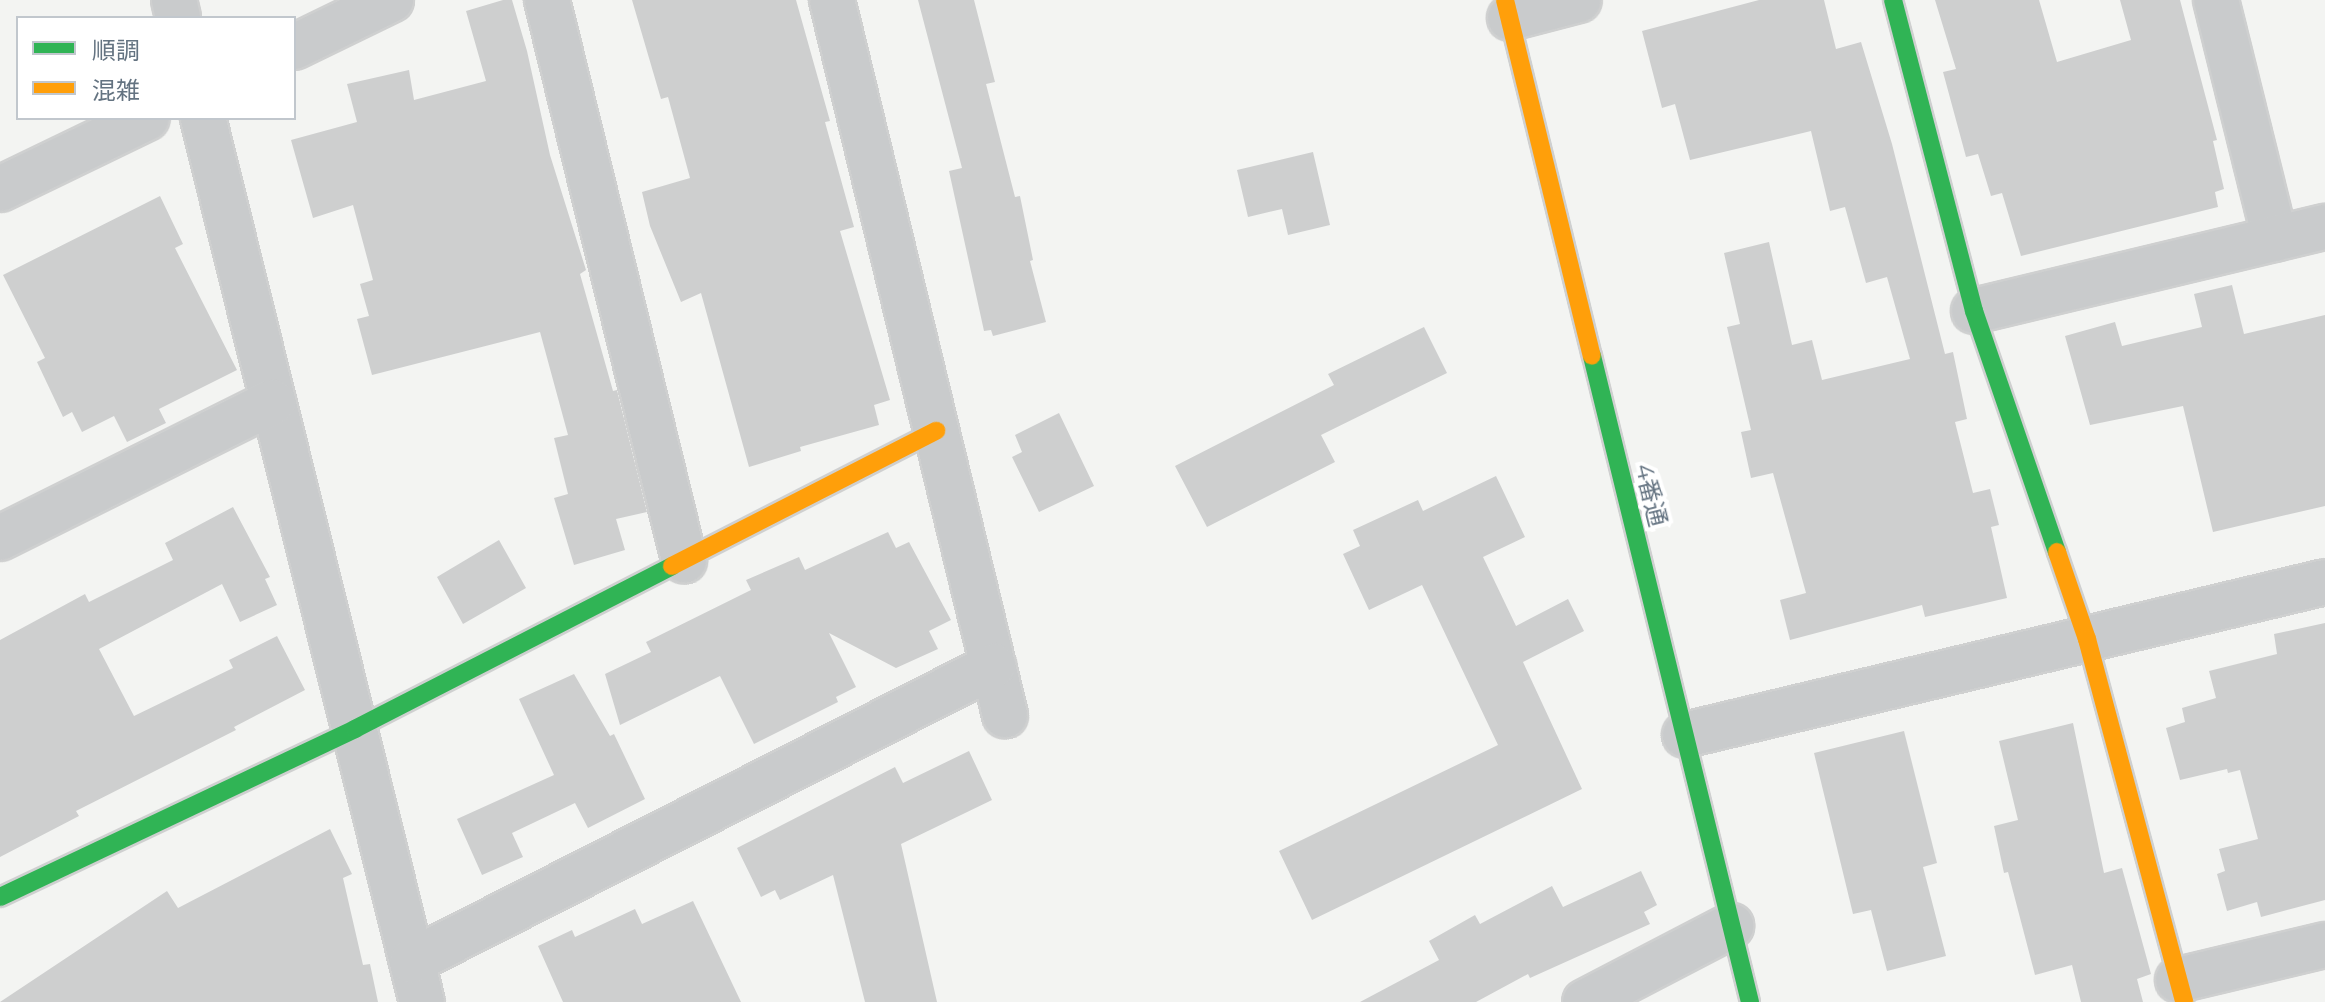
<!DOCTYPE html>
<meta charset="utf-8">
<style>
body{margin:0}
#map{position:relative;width:2325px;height:1002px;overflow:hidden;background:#f3f4f2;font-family:Montserrat,"Noto Sans JP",sans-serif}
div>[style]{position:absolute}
.building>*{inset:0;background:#cecfcf}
.roads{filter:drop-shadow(2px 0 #cfd0d0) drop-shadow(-2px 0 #cfd0d0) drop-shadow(0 2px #cfd0d0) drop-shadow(0 -2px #cfd0d0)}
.street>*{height:44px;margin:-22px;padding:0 22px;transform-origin:22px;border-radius:22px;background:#c9cbcc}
.fast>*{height:18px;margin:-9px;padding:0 9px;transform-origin:9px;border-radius:9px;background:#30b455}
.slow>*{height:18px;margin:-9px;padding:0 9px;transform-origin:9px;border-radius:9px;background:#ff9f0a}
span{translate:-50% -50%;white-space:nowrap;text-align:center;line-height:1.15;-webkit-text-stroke:8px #fff;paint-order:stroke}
.street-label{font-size:24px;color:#647381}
.legend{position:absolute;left:16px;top:16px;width:280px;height:104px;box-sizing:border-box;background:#fff;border:2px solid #c1c7cd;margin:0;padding:10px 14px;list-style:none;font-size:24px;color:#647381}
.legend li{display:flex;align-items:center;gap:16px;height:40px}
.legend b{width:40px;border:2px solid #c1c7cd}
</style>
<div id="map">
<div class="building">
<div style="clip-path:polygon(503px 0,512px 0,527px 51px,550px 155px,586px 270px,580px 274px,613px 391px,617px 390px,647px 512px,616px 519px,625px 550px,574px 565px,554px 498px,568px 494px,554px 438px,568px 435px,540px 332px,372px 375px,357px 319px,369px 316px,360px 284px,373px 280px,353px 205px,313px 218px,291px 140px,357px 122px,347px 84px,409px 70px,414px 100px,486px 81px,466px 11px)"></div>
<div style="clip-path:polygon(632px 0,796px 0,830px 121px,825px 122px,854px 227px,840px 231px,890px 400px,874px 405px,879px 425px,800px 447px,801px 451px,749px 467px,701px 293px,681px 302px,650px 226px,642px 192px,690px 178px,668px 97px,661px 99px)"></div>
<div style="clip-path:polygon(918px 0,974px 0,995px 82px,986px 84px,1015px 197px,1020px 196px,1033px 260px,1030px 261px,1046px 322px,993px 336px,991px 330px,984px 331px,949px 171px,962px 168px)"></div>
<div style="clip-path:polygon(1759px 0,1824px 0,1836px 49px,1861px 42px,1892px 144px,1945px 354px,1953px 352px,1967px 419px,1955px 422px,1973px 493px,1990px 489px,1999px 525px,1991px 527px,2007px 598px,1925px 617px,1922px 605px,1790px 640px,1780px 600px,1806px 593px,1773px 473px,1751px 478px,1741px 432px,1751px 430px,1727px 327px,1740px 324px,1724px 253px,1769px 242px,1792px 345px,1812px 340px,1822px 380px,1910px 359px,1887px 277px,1866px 283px,1845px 207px,1830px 211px,1811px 131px,1690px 160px,1675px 104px,1662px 108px,1642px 31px)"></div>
<div style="clip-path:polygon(1935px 0,2039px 0,2057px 62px,2131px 40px,2120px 0,2180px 0,2217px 140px,2213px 141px,2224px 189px,2215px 192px,2218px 207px,2021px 256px,2002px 193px,1991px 196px,1978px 154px,1966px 157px,1943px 72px,1956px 69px)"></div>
<div style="clip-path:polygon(1313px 152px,1330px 225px,1288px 235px,1282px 209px,1248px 217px,1237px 170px)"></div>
<div style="clip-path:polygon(160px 196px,183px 244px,175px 248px,237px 370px,159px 409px,166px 423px,127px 442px,114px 416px,82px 432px,72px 412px,63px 417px,37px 362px,45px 358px,3px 275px)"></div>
<div style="clip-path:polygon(2232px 285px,2244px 334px,2325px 315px,2325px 506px,2213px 532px,2183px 406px,2090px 425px,2065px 336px,2115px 322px,2122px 346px,2202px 327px,2194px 294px)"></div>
<div style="clip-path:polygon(1424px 327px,1447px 373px,1321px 435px,1335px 462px,1207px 527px,1175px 466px,1334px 385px,1328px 374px)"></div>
<div style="clip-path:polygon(1059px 413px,1094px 486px,1039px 512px,1012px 457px,1022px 452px,1015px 435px)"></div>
<div style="clip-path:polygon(1496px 476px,1525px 537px,1483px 557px,1516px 626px,1568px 599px,1584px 631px,1523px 662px,1582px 789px,1312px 920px,1279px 851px,1498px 745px,1422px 585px,1369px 610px,1343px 554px,1360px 546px,1353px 530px,1418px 500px,1423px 511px)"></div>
<div style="clip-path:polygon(233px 507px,270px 577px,265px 579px,277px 605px,240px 622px,222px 584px,99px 649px,134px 716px,233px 668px,229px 660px,277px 636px,305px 690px,234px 727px,236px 730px,76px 811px,79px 816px,0 857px,0 640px,85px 594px,89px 602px,173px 560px,165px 543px)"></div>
<div style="clip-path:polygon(888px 532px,896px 548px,909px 542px,951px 620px,929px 631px,938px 649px,896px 668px,829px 633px,856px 687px,836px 697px,838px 702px,754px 744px,720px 676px,620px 725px,605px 674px,651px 652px,646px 642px,751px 590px,746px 580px,799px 557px,805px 570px)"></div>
<div style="clip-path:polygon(499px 540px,526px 588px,463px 624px,437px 577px)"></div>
<div style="clip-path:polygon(2325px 623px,2325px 900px,2261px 917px,2257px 902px,2227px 911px,2217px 874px,2225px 871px,2219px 849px,2258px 839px,2240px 770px,2228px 773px,2227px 769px,2180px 780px,2166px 728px,2185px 722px,2182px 708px,2216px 698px,2209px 671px,2277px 654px,2274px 634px)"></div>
<div style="clip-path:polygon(574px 674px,610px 736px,614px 734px,645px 799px,588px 828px,575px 803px,512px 833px,523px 857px,482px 875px,457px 819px,554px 775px,519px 699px)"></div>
<div style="clip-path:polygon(2073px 723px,2104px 873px,2122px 868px,2151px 974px,2137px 979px,2143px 1002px,2081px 1002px,2072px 965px,2035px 975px,2008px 872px,2004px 873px,1994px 826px,2018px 820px,1999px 741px)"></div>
<div style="clip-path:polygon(1904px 731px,1937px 863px,1923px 867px,1946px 956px,1887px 971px,1871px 910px,1853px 914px,1814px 753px)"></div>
<div style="clip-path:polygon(969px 751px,992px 800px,901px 844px,937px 1002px,865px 1002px,833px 875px,780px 900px,775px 890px,761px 897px,737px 848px,895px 767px,903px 783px)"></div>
<div style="clip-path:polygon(330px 829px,352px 874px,343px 878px,363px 965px,370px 964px,378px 1002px,0 1002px,167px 891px,178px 908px)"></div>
<div style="clip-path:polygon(1641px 871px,1657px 905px,1644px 912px,1650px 924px,1530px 978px,1528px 974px,1476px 1002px,1360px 1002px,1439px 960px,1429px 941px,1475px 915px,1480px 924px,1552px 886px,1563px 907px)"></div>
<div style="clip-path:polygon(693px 901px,741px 1002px,563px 1002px,538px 946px,572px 930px,575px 937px,635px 909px,642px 924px)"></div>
</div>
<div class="roads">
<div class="street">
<div style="left:174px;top:0;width:18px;rotate:77deg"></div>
<div style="left:547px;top:0;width:577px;rotate:76.25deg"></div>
<div style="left:832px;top:0;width:736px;rotate:76.4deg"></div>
<div style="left:2216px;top:0;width:246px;rotate:76.1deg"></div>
<div style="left:1510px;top:18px;width:71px;rotate:-14.6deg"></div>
<div style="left:294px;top:47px;width:108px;rotate:-25.9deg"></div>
<div style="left:203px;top:118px;width:911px;rotate:76.09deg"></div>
<div style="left:0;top:189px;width:163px;rotate:-25.8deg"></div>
<div style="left:1974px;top:311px;width:361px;rotate:-13.5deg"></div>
<div style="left:0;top:538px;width:305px;rotate:-26.5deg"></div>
<div style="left:1685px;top:735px;width:658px;rotate:-13.44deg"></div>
<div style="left:412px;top:961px;width:652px;rotate:-26.92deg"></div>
<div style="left:2178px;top:980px;width:151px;rotate:-13.4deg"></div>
<div style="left:1585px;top:1002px;width:165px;rotate:-27.5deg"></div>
</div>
<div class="fast">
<div style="left:1893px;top:0;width:321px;rotate:75.4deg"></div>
<div style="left:1974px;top:311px;width:255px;rotate:71deg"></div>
<div style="left:1592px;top:356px;width:665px;rotate:76.26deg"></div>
<div style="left:0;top:897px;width:393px;rotate:-25.3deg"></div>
<div style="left:355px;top:729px;width:356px;rotate:-27.2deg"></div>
</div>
<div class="slow">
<div style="left:1505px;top:0;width:366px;rotate:76.3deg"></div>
<div style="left:2057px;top:552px;width:92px;rotate:71deg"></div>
<div style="left:2087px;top:639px;width:376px;rotate:75deg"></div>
<div style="left:672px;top:566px;width:297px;rotate:-27.1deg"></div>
</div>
</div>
<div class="street-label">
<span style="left:1651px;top:495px;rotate:76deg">4番通</span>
</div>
<ul class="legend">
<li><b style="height:10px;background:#30b455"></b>順調</li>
<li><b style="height:10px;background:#ff9f0a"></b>混雑</li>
</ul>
</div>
